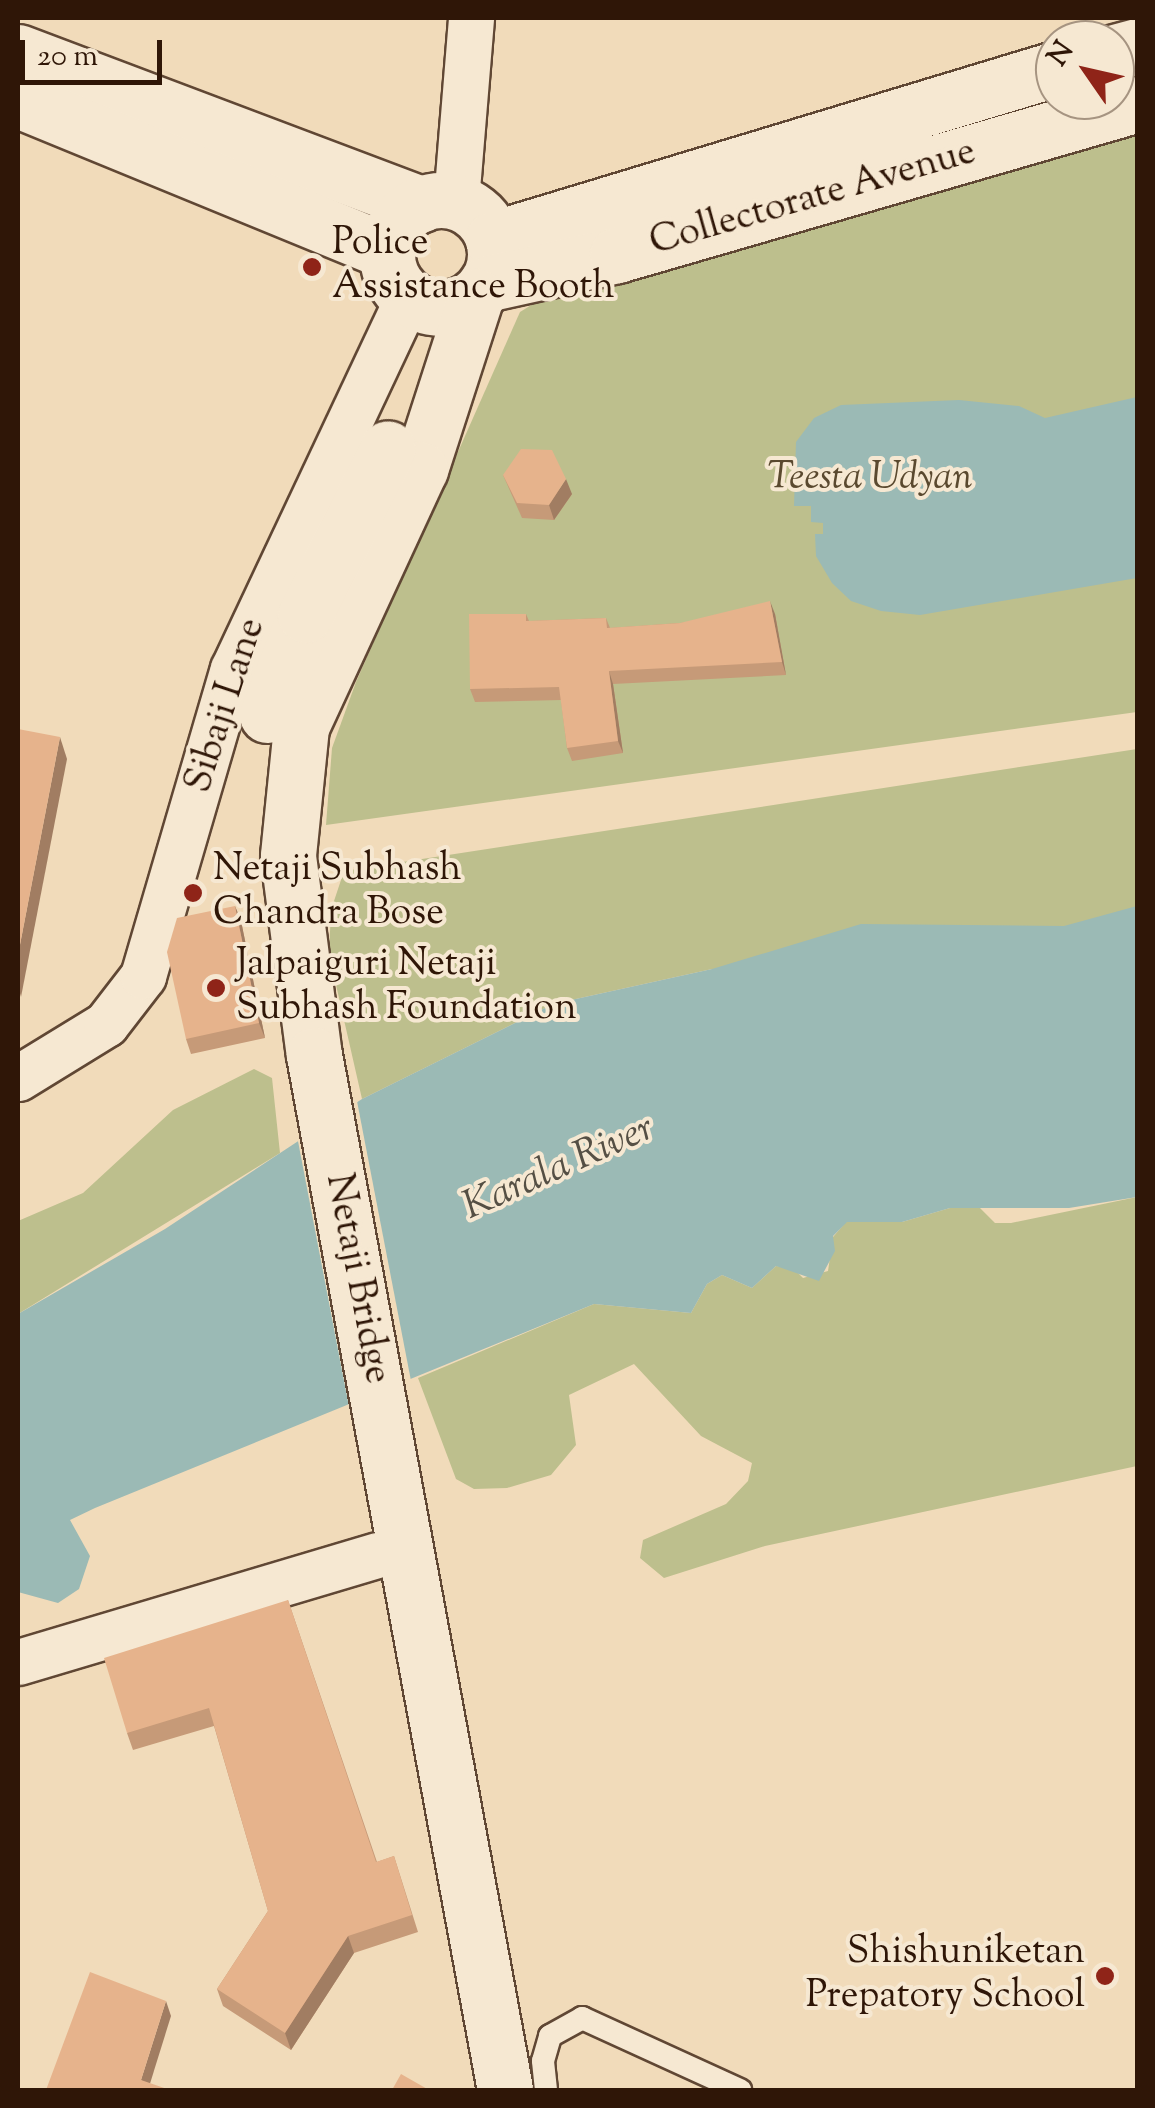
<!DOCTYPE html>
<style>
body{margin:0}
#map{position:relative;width:1155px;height:2108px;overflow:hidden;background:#f1dbba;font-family:"Sorts Mill Goudy",serif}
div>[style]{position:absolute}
.green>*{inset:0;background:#bdbf8d}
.water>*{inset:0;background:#9bbab5}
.pier>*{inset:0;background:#f1dbba}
.roads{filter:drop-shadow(2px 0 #604734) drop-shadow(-2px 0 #604734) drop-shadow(0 2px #604734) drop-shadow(0 -2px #604734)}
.service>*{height:22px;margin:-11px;padding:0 11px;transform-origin:11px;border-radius:11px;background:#f6e8d2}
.minor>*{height:45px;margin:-22.5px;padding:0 22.5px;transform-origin:22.5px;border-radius:22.5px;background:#f6e8d2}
.tertiary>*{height:55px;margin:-27.5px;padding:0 27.5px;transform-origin:27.5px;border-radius:27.5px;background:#f6e8d2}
.tertiary>.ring{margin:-27.5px;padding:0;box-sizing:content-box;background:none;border:55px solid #f6e8d2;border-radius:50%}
.wall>*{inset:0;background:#c69a78}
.shaded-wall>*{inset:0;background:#a17d62}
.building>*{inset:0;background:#e6b38c}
.dots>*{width:28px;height:28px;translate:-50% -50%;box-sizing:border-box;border:5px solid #f6e8d2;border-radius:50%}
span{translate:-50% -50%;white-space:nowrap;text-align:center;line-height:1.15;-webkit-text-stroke:8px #f6e8d2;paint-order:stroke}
.street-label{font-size:38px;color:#2f1607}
.poi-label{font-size:38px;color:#2f1607}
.left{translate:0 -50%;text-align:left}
.right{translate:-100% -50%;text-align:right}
.park-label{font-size:38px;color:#5a492f;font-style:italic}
.water-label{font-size:40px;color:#554f44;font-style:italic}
.frame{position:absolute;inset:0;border:20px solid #2f1607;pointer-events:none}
.north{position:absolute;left:1035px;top:20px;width:100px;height:100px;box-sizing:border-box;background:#f6e8d2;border:2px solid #a69481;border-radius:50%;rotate:304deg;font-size:28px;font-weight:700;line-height:40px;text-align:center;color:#2f1607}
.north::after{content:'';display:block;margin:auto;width:35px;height:45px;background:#8f2418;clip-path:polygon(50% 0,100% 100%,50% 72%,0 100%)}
.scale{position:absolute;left:20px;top:40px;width:142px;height:45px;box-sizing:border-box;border:5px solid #2f1607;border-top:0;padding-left:12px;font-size:30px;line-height:35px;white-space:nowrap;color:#2f1607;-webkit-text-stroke:8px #f6e8d2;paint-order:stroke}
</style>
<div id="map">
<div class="green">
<div style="clip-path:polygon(1137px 126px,1137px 712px,326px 825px,332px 748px,356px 682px,520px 312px,541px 299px)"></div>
<div style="clip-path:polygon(1137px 749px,1137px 948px,765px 986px,712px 969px,553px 1004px,362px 1099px,329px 954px,331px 910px,344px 871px)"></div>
<div style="clip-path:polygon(254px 1069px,272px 1078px,280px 1153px,18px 1314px,18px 1221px,83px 1193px,173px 1110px)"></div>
<div style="clip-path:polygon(1137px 1197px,1137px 1466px,765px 1546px,664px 1578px,640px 1558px,643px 1540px,726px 1504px,748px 1481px,752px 1463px,701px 1436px,634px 1364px,569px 1395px,576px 1445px,551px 1475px,507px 1488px,474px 1489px,456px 1479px,418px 1378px,594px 1304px,691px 1313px,707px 1284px,722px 1275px,752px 1288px,776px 1266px,793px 1268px,803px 1278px,828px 1271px,833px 1237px,846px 1222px,902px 1222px,950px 1208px,980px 1208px,995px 1223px,1011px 1223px)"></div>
</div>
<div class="water">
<div style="clip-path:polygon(1137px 397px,1137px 578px,920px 615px,881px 611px,851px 601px,832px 583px,816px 556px,815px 534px,823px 534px,823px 523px,811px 522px,811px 506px,794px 506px,796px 442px,814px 418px,841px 405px,959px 400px,1019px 406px,1045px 418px)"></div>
<div style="clip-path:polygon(1137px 906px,1137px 1197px,1069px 1208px,950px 1208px,902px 1222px,847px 1222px,833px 1236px,835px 1251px,819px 1281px,776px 1266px,752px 1288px,722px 1275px,707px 1284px,691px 1313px,594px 1304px,95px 1508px,70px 1520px,90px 1556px,79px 1589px,58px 1603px,18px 1592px,18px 1314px,165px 1229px,362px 1099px,553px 1004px,712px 969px,861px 924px,1064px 926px)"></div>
</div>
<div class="pier">
<div style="clip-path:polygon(356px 1096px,412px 1386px,350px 1412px,297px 1136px)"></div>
</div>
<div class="roads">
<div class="service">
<div style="left:546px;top:2090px;width:29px;rotate:-96deg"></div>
<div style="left:543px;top:2061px;width:26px;rotate:-74deg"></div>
<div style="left:550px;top:2036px;width:37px;rotate:-29deg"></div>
<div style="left:582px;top:2018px;width:174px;rotate:24.5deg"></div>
</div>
<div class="minor">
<div style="left:456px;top:201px;width:184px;rotate:-85.3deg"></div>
<div style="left:18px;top:1078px;width:103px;rotate:-31.5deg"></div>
<div style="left:106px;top:1024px;width:61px;rotate:-52.4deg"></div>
<div style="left:143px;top:976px;width:320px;rotate:-73.7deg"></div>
<div style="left:233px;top:669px;width:411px;rotate:-64.8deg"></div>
<div style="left:18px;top:1662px;width:375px;rotate:-16.6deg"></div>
</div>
<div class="tertiary">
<div style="left:18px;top:52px;width:431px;rotate:20.7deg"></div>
<div style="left:1115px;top:52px;width:24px;rotate:-15deg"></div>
<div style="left:18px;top:100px;width:399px;rotate:22.3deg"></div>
<div class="ring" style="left:387px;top:200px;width:53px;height:53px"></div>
<div style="left:493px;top:239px;width:587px;rotate:-16.83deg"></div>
<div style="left:486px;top:284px;width:134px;rotate:-12.5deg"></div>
<div style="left:617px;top:255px;width:542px;rotate:-16.16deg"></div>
<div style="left:476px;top:296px;width:182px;rotate:107.9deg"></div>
<div style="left:420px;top:469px;width:284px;rotate:114.8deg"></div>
<div style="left:301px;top:727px;width:130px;rotate:95.8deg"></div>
<div style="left:288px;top:856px;width:201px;rotate:82.6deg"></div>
<div style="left:314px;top:1055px;width:1052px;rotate:79.54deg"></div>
<div style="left:267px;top:715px;width:107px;rotate:-69.2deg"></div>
<div style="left:305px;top:615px;width:186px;rotate:-63.6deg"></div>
</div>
</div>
<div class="wall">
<div style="clip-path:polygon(503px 475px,572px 494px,554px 520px,522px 518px)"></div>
<div style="clip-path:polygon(526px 614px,529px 621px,606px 618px,610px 628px,680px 623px,775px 614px,786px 675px,613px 684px,623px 753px,572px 761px,567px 748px,561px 700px,475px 702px,470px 689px)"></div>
<div style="clip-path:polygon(235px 906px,241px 921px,265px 1038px,191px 1054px,186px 1039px)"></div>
<div style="clip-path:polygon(288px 1600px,377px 1862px,394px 1856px,418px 1932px,354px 1953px,291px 2050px,223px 2006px,217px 1989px,268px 1911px,214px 1726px,133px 1750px,127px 1733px)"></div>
</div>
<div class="shaded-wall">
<div style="clip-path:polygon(566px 479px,572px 494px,554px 520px,549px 505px)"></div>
<div style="clip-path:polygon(770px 601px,775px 614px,786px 675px,782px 662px)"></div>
<div style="clip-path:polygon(609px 671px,613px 684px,623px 753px,618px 741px)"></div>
<div style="clip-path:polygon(60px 737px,67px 759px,21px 997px,18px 986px,18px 955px)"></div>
<div style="clip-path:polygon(235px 906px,241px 921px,265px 1038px,259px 1023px)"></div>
<div style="clip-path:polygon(348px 1936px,354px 1953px,291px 2050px,285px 2033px)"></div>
<div style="clip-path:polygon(166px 2001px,171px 2016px,148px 2090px,141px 2080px)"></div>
</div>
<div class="building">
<div style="clip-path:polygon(521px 449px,552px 450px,566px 479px,549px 505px,517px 503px,503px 475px)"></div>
<div style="clip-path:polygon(770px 601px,782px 662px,609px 671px,618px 741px,567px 748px,559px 687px,470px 689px,469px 614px,526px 614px,526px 621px,606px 618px,607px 628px,680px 623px)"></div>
<div style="clip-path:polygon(18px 729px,60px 737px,18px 955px)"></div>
<div style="clip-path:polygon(235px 906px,259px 1023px,186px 1039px,167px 952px,177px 918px)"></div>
<div style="clip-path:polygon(288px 1600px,376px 1862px,394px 1856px,412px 1915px,348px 1936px,285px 2033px,217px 1989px,268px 1911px,209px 1708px,127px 1733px,104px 1658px)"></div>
<div style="clip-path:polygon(90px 1972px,166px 2001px,141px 2080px,170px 2090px,46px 2090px)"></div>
<div style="clip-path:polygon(401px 2074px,429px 2090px,392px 2090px)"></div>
</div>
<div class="dots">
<div style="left:312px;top:267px;background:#8f2418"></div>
<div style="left:193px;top:893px;background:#8f2418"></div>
<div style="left:216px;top:988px;background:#8f2418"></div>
<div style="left:1105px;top:1976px;background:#8f2418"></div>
</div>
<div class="street-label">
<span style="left:813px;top:199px;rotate:-16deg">Collectorate Avenue</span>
<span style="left:227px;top:706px;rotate:-72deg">Sibaji Lane</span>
<span style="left:356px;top:1279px;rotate:79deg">Netaji Bridge</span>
</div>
<div class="poi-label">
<span class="left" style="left:332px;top:267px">Police<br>Assistance Booth</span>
<span class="left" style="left:213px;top:893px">Netaji Subhash<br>Chandra Bose</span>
<span class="left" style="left:236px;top:988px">Jalpaiguri Netaji<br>Subhash Foundation</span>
<span class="right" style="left:1085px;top:1976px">Shishuniketan<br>Prepatory School</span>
</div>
<div class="park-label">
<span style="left:870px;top:480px">Teesta Udyan</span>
</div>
<div class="water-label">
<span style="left:559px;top:1169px;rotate:-24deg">Karala River</span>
</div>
<div class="frame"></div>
<div class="north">N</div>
<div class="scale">20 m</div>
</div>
